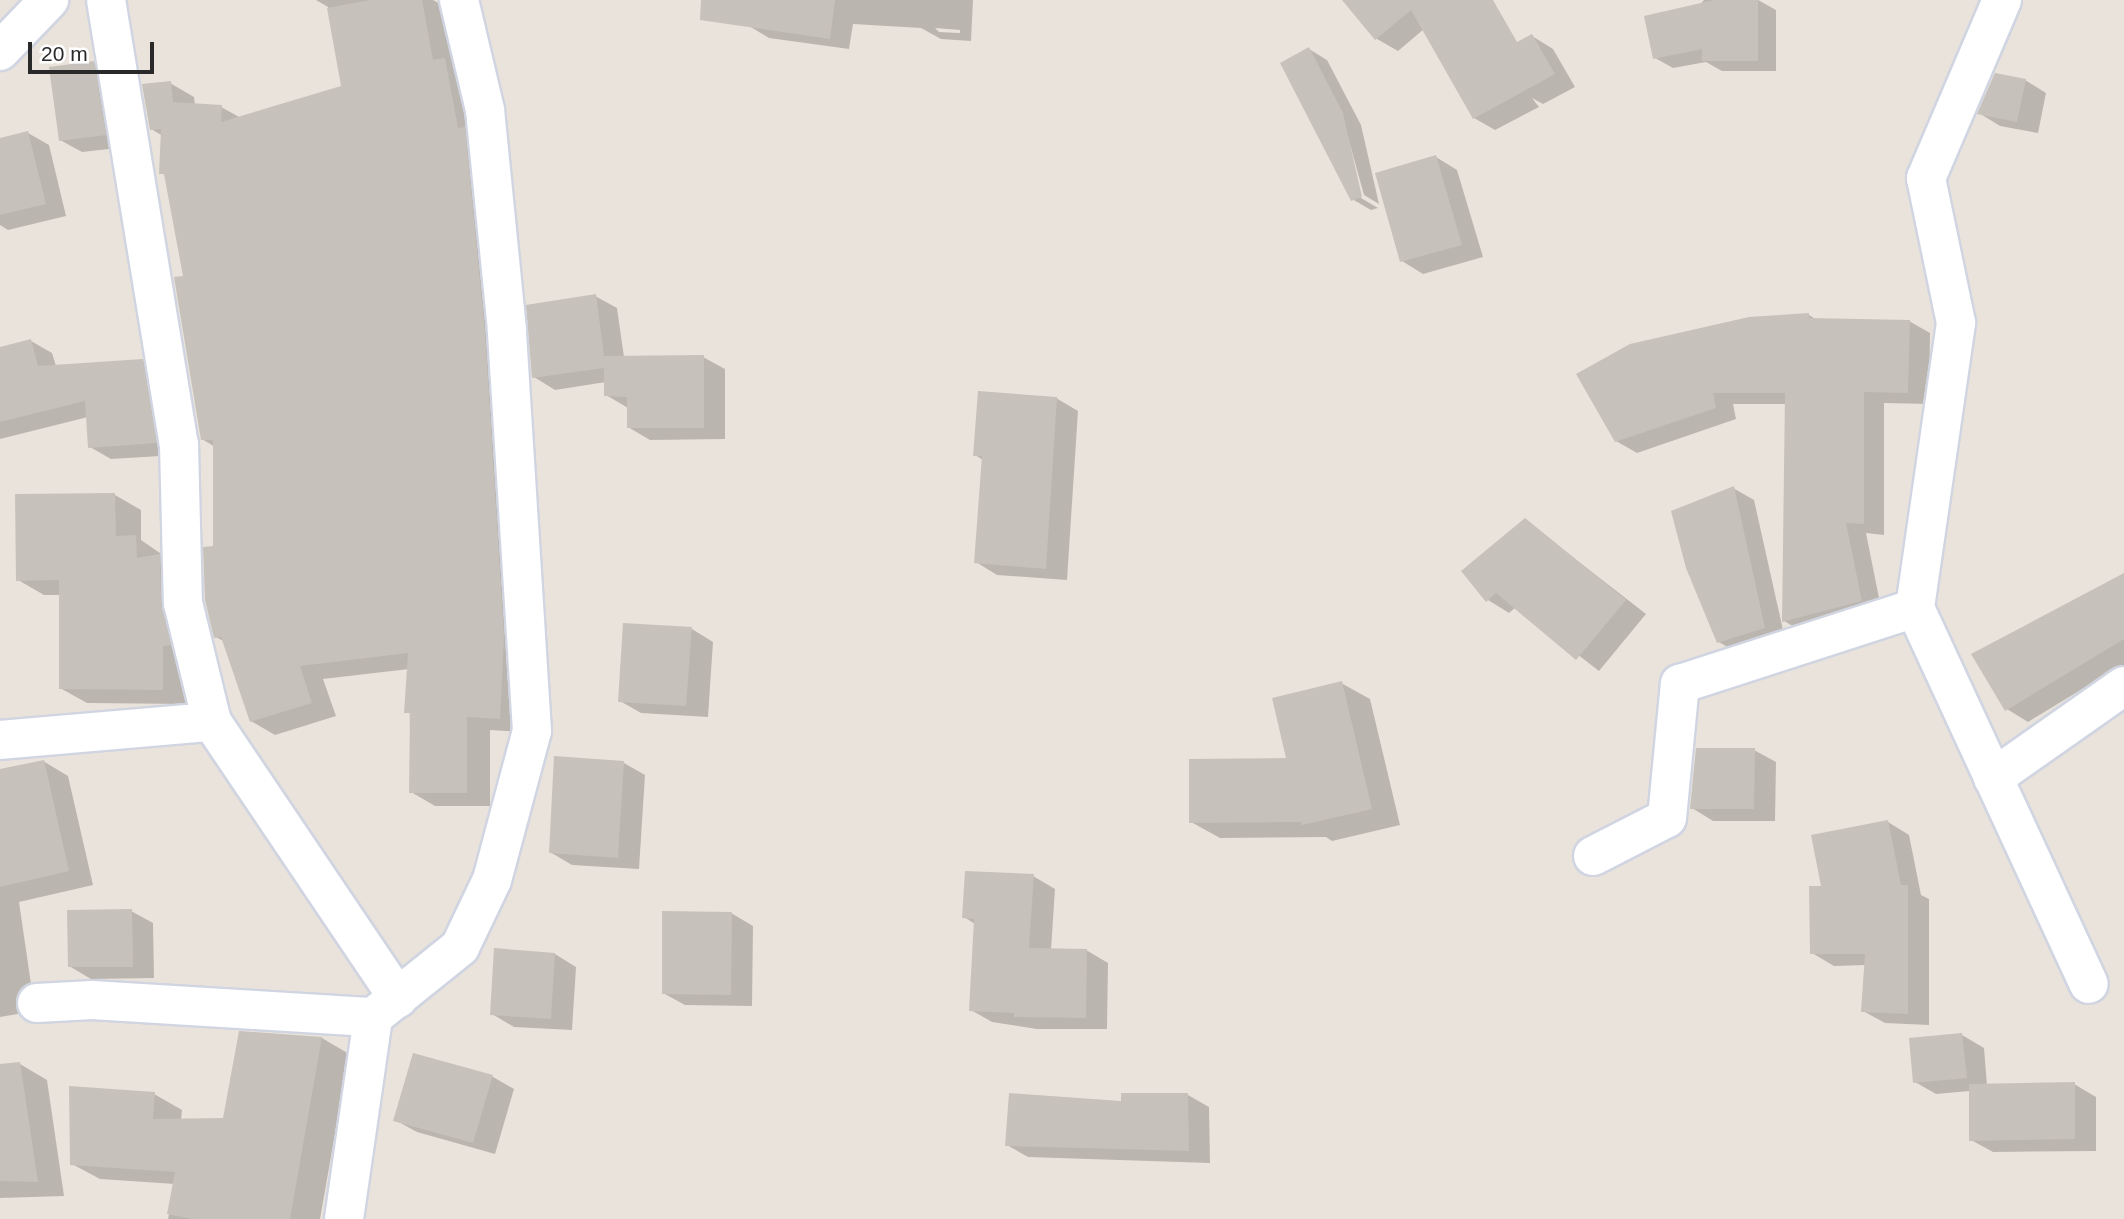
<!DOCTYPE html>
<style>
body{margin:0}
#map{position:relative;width:2124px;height:1219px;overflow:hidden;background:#eae3db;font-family:Helvetica,sans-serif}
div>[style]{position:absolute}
.shadow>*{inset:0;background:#0003}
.building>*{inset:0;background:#c6c1ba}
.roads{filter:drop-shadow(2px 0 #d0d5e1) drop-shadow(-2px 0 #d0d5e1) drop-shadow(0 2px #d0d5e1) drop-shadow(0 -2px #d0d5e1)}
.minor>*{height:38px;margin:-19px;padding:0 19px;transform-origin:19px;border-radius:19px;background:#fff}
span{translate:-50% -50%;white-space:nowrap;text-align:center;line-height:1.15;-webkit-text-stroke:5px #fff;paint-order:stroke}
.scale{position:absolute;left:28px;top:42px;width:126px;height:32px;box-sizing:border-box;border:4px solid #292929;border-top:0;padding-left:9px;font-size:21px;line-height:24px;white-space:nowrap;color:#292929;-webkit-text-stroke:5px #fff;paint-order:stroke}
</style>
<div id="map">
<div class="shadow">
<div style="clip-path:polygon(316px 0,433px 0,444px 6px,469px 74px,523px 732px,490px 730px,490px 806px,435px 806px,411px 792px,409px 669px,323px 679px,336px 716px,275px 735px,251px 721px,225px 642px,216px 637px,215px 447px,202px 439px,185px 277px,167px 176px,161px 173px,163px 136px,151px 129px,170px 83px,194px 97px,195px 105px,221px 107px,241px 118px,343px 87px,328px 7px)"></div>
<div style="clip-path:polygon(evenodd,747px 0,973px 0,971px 41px,941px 39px,921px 28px,853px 24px,849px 49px,769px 38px,749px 26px,747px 0,935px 28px,960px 30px,960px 33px,939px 32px,935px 28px)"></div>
<div style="clip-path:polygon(1344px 0,1449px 0,1514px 77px,1532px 36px,1553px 49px,1575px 87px,1543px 104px,1532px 98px,1539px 107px,1495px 130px,1474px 118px,1424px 29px,1398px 51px,1377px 39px)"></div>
<div style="clip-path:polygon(1704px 0,1758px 0,1776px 10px,1776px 71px,1722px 71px,1706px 62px,1673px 68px,1655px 58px)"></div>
<div style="clip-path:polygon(1309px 49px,1327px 60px,1361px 125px,1379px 204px,1364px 195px,1339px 105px,1361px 198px,1378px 208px,1371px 210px,1352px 199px)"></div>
<div style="clip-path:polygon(94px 63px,115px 76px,127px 147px,82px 152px,60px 140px)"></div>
<div style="clip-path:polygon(2025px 80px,2046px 93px,2038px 133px,2000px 126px,1979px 113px)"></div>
<div style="clip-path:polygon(28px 133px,49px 145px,66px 216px,8px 230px,0 225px,0 139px)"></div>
<div style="clip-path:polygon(1436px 157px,1457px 170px,1483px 257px,1423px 274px,1402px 261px)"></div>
<div style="clip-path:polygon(595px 296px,617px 308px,624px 357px,703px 357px,725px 369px,725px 439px,650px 440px,628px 427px,628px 408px,606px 395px,606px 382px,555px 390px,534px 377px)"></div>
<div style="clip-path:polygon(1809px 315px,1817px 320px,1909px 321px,1930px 333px,1929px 404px,1884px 403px,1884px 535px,1866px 533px,1882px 613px,1805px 633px,1784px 621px,1787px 404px,1733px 404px,1736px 419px,1637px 453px,1616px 441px)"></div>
<div style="clip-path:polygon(31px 341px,52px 353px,56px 366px,142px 360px,164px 373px,177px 455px,111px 459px,90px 447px,88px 417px,0 439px,0 349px)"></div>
<div style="clip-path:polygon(1056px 398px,1078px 411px,1067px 580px,997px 575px,976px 562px,983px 460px,975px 455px)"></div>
<div style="clip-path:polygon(1733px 488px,1754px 500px,1785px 639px,1739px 654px,1719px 642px)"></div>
<div style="clip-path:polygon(115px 495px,141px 510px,141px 540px,186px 571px,189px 704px,87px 703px,60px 688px,60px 595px,44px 595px,18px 580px)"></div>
<div style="clip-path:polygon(1525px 520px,1646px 614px,1599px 671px,1516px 607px,1509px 613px,1488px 600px)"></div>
<div style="clip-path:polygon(2124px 575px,2124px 669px,2120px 666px,2028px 722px,2007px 709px)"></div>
<div style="clip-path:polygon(692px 629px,713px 642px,708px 717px,641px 713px,620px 701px)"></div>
<div style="clip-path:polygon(1341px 683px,1370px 699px,1400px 825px,1332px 841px,1326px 837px,1220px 838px,1191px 822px,1289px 759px)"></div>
<div style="clip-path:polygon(1754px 750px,1776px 762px,1775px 821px,1713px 821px,1692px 808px)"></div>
<div style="clip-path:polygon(43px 761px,68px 776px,93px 885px,19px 902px,35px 1011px,0 1017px,0 771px)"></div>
<div style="clip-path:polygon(624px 763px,645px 775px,639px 869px,572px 865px,550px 852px)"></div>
<div style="clip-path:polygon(1888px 822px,1909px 835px,1921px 895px,1929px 899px,1929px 1025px,1885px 1023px,1863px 1011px,1866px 965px,1834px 966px,1812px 953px)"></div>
<div style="clip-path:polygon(1033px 876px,1055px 889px,1051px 950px,1086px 950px,1108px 963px,1107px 1029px,1037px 1029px,992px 1022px,971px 1010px,975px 924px,964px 917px)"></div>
<div style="clip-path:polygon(131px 911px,153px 923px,154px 978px,91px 979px,69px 966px)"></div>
<div style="clip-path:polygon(731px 913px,753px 926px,752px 1006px,685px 1005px,663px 993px)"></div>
<div style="clip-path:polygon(555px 954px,576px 967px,572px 1030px,514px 1027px,492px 1014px)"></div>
<div style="clip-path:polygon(241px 1033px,322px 1038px,349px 1054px,320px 1219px,168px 1219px,175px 1184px,100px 1179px,72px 1164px,154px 1094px,182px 1110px,181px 1120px,225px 1119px)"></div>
<div style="clip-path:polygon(1962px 1035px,1984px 1048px,1987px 1085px,2074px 1084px,2096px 1097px,2096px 1151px,1993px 1152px,1971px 1140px,1970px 1091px,1936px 1094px,1915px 1082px)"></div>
<div style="clip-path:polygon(414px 1055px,493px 1077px,514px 1089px,495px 1154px,417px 1132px,395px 1120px)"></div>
<div style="clip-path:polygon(0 1064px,20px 1064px,47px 1080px,64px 1196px,0 1198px)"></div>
<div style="clip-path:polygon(1188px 1095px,1209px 1107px,1210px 1163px,1028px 1157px,1007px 1145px,1123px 1103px)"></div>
</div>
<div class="building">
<div style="clip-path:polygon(370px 0,422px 0,433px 60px,445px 58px,458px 128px,465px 127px,485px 332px,504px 637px,500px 719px,467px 717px,467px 793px,409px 793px,410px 713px,404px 713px,408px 653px,300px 666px,312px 703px,250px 722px,221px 637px,214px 638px,205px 600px,203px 547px,213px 546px,213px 440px,201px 440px,174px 277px,183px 276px,164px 174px,159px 174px,161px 129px,150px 130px,142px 84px,171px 81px,173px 102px,222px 105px,221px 122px,341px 86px,327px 8px)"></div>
<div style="clip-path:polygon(701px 0,835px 0,830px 39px,700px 20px)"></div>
<div style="clip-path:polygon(1342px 0,1493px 0,1517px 42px,1532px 34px,1555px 74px,1473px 119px,1411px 10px,1375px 40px)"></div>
<div style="clip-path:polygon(1714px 0,1758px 0,1758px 61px,1702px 61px,1702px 49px,1653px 59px,1644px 16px)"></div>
<div style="clip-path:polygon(1309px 47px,1343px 113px,1362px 197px,1351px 201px,1280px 63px)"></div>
<div style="clip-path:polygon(94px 61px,106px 135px,59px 141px,49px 67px)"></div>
<div style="clip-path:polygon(1995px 73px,2026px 79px,2017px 122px,1977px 114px)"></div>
<div style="clip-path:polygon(28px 131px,46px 204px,0 215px,0 138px)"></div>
<div style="clip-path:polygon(1436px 155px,1462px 245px,1400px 262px,1375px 173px)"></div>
<div style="clip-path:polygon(596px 294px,604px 356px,704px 355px,704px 428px,627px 428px,627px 397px,604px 396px,604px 368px,532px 378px,526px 305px)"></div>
<div style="clip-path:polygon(1809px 313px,1809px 318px,1910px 320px,1908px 393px,1864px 392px,1864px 524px,1846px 523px,1862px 601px,1782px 622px,1785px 393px,1713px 393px,1716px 408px,1615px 442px,1576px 374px,1630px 344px,1749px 317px)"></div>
<div style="clip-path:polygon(31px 339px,38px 366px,143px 359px,157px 443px,88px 448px,85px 401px,0 422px,0 347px)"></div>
<div style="clip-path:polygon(978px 391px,1057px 397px,1046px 569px,974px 563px,982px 456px,973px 456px)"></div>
<div style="clip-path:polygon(1734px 486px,1765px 628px,1717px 643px,1686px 568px,1671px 511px)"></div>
<div style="clip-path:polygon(115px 493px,116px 536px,136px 535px,137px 558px,160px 554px,161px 604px,171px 645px,163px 646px,163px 690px,59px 689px,59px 580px,16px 581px,15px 494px)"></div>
<div style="clip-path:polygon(1525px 518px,1626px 600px,1576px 660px,1496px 593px,1486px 602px,1461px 571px)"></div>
<div style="clip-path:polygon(2124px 573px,2124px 639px,2005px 711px,1971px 654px)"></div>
<div style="clip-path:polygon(623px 623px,692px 627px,686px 706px,618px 702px)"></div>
<div style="clip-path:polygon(1342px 681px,1372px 809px,1302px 825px,1301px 822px,1189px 823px,1189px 759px,1286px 758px,1272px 698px)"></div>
<div style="clip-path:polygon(1696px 748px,1755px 748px,1754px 809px,1690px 809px)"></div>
<div style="clip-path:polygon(554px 756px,624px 761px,618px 858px,549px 853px)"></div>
<div style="clip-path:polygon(44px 760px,69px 871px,0 887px,0 769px)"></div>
<div style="clip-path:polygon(1888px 820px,1901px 885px,1908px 885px,1908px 1014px,1861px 1012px,1865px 954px,1810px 954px,1809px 886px,1821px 886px,1811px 835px)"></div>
<div style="clip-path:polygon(965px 871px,1034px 874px,1029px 948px,1087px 949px,1086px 1018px,1014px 1017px,1014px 1013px,969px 1011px,974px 919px,962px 918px)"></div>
<div style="clip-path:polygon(132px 909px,133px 967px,68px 967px,67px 910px)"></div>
<div style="clip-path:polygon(662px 911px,732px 912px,731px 995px,662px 994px)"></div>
<div style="clip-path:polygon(494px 948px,555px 953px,551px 1019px,490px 1015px)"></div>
<div style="clip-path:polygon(239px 1031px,322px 1037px,290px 1219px,193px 1219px,167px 1214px,175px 1172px,70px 1165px,69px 1086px,155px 1092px,153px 1119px,223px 1118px)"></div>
<div style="clip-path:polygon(1962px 1033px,1967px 1078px,1913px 1083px,1909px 1038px)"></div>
<div style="clip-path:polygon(413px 1053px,493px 1075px,473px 1143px,393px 1121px)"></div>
<div style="clip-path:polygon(20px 1062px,38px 1182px,0 1181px,0 1064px)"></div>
<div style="clip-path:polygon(2075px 1082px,2075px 1139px,1969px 1141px,1969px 1084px)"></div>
<div style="clip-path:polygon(1009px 1093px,1121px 1101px,1121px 1093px,1188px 1093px,1189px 1151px,1005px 1146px)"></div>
</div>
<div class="roads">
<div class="minor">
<div style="left:106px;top:0;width:450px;rotate:80.7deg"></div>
<div style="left:179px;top:444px;width:159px;rotate:88.6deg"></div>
<div style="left:183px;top:603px;width:122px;rotate:76.3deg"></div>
<div style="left:212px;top:722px;width:333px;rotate:56deg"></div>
<div style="left:2002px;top:0;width:194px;rotate:113.1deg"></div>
<div style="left:1926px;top:178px;width:148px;rotate:78.3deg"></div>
<div style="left:1956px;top:323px;width:288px;rotate:98.2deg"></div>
<div style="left:1915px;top:608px;width:414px;rotate:65.2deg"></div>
<div style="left:0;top:51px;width:71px;rotate:-46.1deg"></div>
<div style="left:0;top:740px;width:213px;rotate:-4.9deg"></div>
<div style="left:1993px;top:778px;width:160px;rotate:-35.1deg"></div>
<div style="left:1593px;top:856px;width:83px;rotate:-27.2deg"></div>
<div style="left:1667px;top:818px;width:135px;rotate:-84.5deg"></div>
<div style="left:1680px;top:684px;width:247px;rotate:-17.9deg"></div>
<div style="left:37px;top:1003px;width:55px;rotate:-3.1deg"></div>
<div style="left:92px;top:1000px;width:282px;rotate:3.5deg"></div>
<div style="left:344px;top:1219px;width:204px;rotate:-81.8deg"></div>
<div style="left:373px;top:1017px;width:112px;rotate:-38.8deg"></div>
<div style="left:460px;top:947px;width:74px;rotate:-64.5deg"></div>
<div style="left:492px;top:880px;width:154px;rotate:-75deg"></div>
<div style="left:532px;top:731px;width:402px;rotate:-93.6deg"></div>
<div style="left:507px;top:330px;width:221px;rotate:-95.7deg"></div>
<div style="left:485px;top:110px;width:113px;rotate:-103.3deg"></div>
</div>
</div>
<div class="scale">20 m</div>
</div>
